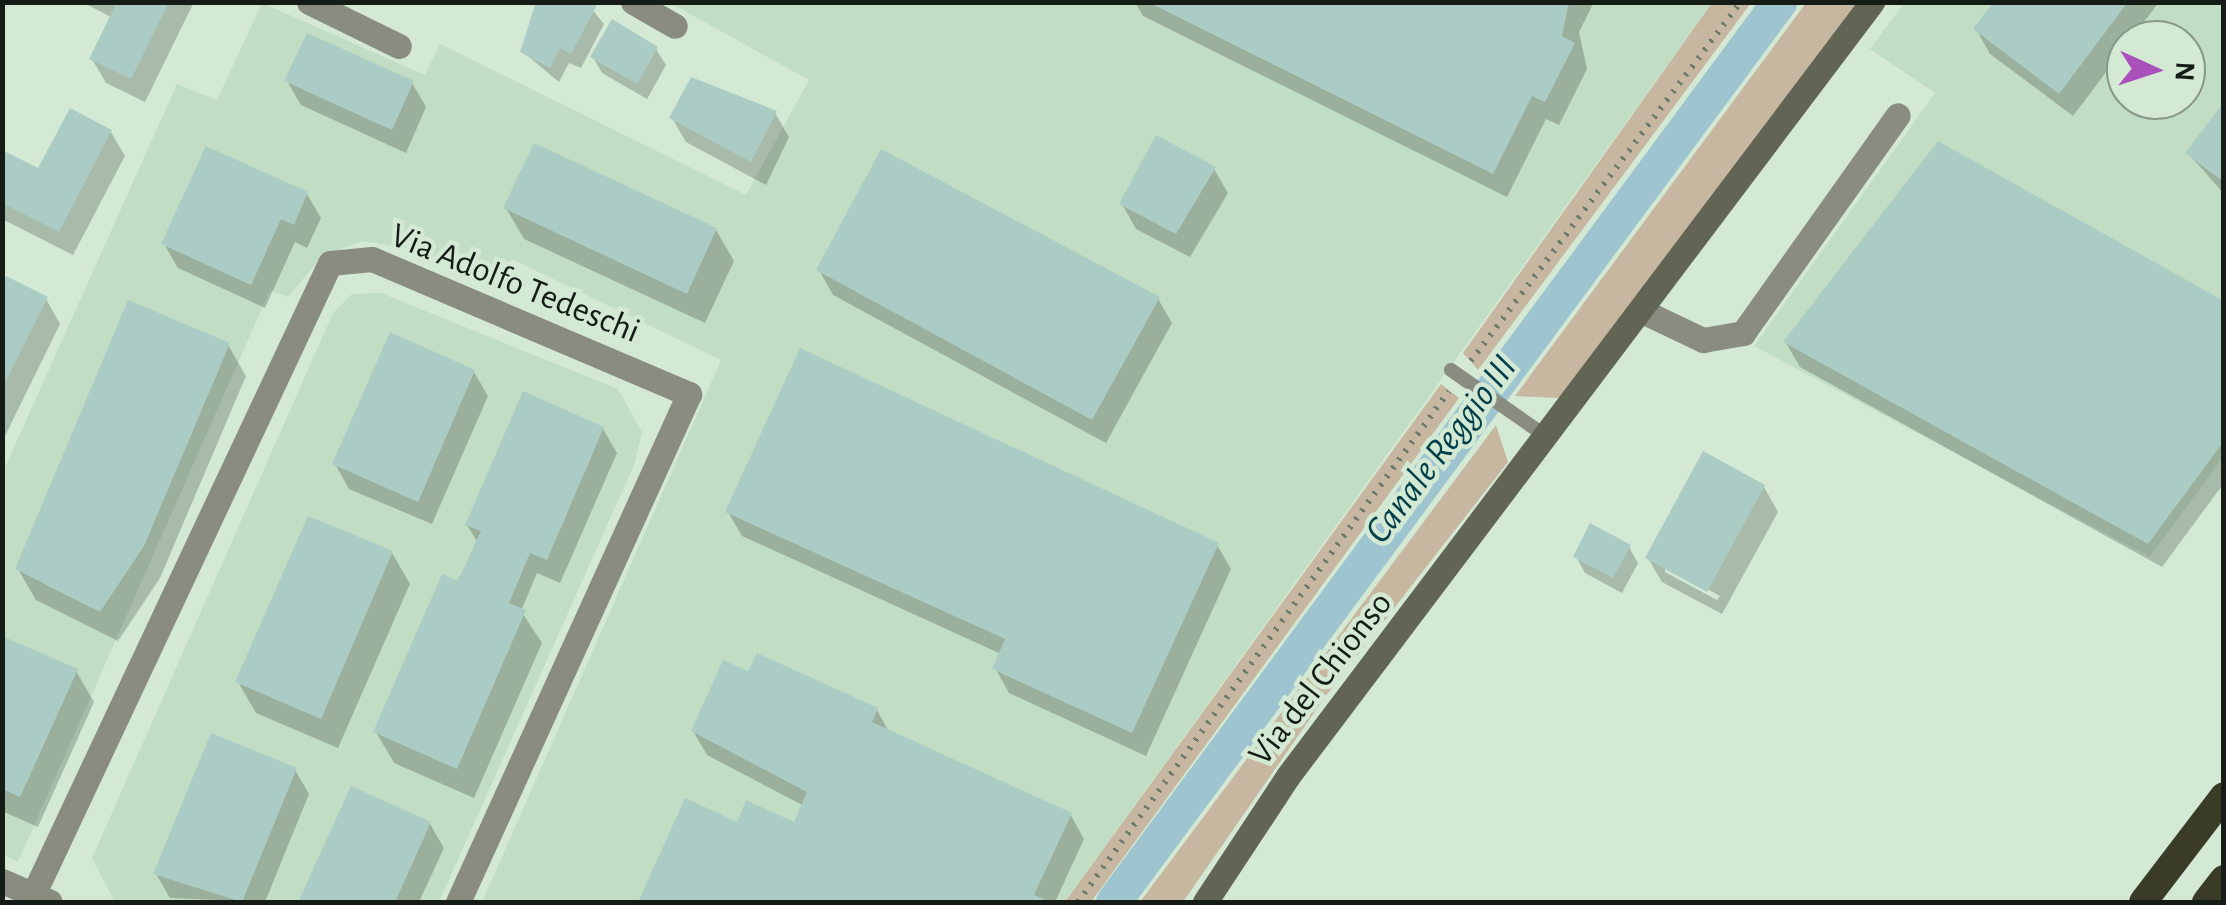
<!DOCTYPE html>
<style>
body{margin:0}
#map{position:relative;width:2226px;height:905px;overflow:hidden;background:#d3e9d4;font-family:"Alegreya Sans",sans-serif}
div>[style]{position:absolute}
.built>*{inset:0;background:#c1ddc3}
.green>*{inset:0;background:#c7b7a0}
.shadow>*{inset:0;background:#0003}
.canal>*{height:35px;margin:-17.5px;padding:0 17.5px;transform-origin:17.5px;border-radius:17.5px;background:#9dc4cf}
.building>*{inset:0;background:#abccc5}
.path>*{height:6px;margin-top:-3px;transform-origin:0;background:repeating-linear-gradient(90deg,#6c7b6d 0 2.5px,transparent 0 10.5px)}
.service>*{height:14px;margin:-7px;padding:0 7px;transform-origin:7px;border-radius:7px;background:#8b8c81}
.minor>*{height:25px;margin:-12.5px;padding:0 12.5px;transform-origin:12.5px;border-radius:12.5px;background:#8b8c81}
.secondary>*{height:25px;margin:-12.5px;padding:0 12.5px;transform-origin:12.5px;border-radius:12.5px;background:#626454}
.trunk>*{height:28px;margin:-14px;padding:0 14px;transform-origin:14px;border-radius:14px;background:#3a3c27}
span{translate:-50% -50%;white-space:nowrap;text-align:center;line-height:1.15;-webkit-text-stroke:9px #d3e9d4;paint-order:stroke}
.street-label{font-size:35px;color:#141c15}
.water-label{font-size:38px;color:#003e4a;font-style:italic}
.frame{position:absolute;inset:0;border:5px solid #141c15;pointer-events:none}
.north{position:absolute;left:2106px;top:20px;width:100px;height:100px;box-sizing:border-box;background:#d3e9d4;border:2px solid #879788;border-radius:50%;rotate:93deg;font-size:28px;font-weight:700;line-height:40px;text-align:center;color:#141c15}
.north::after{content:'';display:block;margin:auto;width:35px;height:45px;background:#aa50bb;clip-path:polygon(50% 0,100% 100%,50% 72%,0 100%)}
</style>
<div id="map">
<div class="built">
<div style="clip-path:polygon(262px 3px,425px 75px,440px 44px,746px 195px,809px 80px,670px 3px,1712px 3px,1065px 902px,482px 902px,721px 360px,512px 259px,499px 287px,416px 250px,363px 241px,323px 255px,288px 297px,270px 290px,18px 862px,3px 855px,3px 472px,177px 84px,217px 100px)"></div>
<div style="clip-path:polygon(evenodd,1904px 3px,2223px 3px,2223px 457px,2150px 557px,1754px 346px,1935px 93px,1870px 49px,1904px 3px,2126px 40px,2186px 40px,2186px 100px,2126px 100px,2126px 40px)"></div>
<div style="clip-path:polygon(381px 293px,618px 389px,642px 432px,634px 465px,439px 902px,115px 902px,92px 858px,333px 313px,352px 294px)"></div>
</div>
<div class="green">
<div style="clip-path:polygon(1712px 3px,1751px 3px,1478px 370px,1463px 353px)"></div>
<div style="clip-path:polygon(1806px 3px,1857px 3px,1559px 398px,1515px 396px)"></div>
<div style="clip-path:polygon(1441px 384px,1459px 398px,1091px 902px,1065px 902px)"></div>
<div style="clip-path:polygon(1496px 425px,1508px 462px,1325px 697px,1183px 902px,1140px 902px)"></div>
</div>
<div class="shadow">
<div style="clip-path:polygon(82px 2px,194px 2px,145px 102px,106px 83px,92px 59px,113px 18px)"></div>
<div style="clip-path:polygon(539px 2px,586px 2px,604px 24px,581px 68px,569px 63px,559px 82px,523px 52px)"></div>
<div style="clip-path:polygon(1135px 2px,1594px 2px,1579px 32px,1587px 69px,1559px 125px,1546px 119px,1507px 197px,1143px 16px)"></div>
<div style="clip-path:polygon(1996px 2px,2159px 2px,2073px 116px,1990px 54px,1976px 29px)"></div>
<div style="clip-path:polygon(656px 49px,666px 65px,647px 99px,602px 73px,593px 57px)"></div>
<div style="clip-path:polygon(287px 81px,412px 83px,426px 107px,406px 153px,301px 105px)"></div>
<div style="clip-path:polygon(2224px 106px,2224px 194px,2188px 153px)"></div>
<div style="clip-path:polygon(775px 113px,789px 137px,766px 185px,686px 142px,672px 118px)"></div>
<div style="clip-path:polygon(111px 132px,125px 156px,73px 255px,2px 219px,2px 153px,39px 172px)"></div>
<div style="clip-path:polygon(1214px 169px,1228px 193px,1190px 257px,1136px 229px,1122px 204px)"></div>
<div style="clip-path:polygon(307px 194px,321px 218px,307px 248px,295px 242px,265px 308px,178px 268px,164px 244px)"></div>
<div style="clip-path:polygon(506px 208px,716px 230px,734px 261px,705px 323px,524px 239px)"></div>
<div style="clip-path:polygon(819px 270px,1158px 299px,1172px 323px,1106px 443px,833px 295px)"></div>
<div style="clip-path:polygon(2px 289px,46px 299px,60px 324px,5px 436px)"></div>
<div style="clip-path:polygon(2224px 304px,2224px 483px,2162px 567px,1800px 367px,1786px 343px)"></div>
<div style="clip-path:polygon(228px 345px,246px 376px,160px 578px,118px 641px,36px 600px,18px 569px)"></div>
<div style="clip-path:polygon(474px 372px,488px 396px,432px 524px,349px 489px,335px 464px)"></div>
<div style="clip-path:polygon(603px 429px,617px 453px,560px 583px,537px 573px,521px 611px,542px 643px,474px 798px,394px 763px,376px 732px,478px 543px,467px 525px)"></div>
<div style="clip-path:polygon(evenodd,1764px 487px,1778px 512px,1722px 614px,1662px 582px,1648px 558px,1764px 487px,1665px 566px,1720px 596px,1717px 600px,1665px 572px,1665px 566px)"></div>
<div style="clip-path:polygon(728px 512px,1217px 545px,1231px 569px,1146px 756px,1009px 693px,995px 668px,1001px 654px,742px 536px)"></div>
<div style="clip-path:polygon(1629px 547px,1638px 563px,1622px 593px,1585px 573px,1576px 557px)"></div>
<div style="clip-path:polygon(392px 553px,410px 584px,338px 748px,256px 713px,238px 682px)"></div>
<div style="clip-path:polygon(2px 638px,76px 671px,94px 702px,38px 827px,2px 811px)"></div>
<div style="clip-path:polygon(749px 675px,877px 710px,889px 732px,1070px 814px,1084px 839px,1055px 902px,643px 902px,738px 825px,795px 825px,804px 806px,707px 755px,693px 731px)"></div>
<div style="clip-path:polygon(295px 770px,309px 794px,265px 902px,170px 898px,156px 874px)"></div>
<div style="clip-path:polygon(352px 789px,430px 824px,444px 848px,419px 902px,301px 902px)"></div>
</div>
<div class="canal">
<div style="left:1113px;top:902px;width:1120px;rotate:-53.5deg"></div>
</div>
<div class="building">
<div style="clip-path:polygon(117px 2px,169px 2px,131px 79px,89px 59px)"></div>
<div style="clip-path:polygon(536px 2px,597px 5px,571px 54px,560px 48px,550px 68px,520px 52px)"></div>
<div style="clip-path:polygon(1148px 2px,1569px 2px,1562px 36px,1575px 43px,1545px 102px,1532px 96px,1493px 174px)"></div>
<div style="clip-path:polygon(1993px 3px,2127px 3px,2059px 94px,1973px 29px)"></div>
<div style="clip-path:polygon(612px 19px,658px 47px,637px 84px,590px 57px)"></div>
<div style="clip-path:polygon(307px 33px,414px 81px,392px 130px,284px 81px)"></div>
<div style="clip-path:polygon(691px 77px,777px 111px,751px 162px,669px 118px)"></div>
<div style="clip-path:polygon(2224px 102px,2224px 182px,2185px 153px)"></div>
<div style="clip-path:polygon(70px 108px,112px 130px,59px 232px,2px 203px,2px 150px,38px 168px)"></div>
<div style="clip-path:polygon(1156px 135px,1216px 167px,1176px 234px,1119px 204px)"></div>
<div style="clip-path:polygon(1938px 141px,2224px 301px,2224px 441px,2148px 544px,1783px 342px)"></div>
<div style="clip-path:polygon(534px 143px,717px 228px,687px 294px,503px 208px)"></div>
<div style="clip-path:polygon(206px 146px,308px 192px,294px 225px,281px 219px,251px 285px,161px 244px)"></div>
<div style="clip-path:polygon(881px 149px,1160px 297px,1092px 420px,816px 270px)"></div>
<div style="clip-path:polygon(6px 276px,48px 297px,2px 389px,2px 282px)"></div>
<div style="clip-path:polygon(128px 300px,230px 343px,144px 546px,100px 612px,15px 569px)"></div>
<div style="clip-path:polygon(390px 332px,475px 370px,418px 502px,332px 464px)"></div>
<div style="clip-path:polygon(800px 348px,1219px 543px,1132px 733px,992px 669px,1005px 639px,725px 512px)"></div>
<div style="clip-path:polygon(523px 391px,604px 427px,547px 560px,530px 553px,509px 603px,526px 610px,457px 769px,373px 732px,442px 574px,458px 581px,481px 531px,465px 525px)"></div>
<div style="clip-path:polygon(1703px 451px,1765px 485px,1707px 592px,1645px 558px)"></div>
<div style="clip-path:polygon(308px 516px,393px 551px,321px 719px,235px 682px)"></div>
<div style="clip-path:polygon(1590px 523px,1631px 545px,1613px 578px,1573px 557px)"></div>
<div style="clip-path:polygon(2px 636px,78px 669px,20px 797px,2px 789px)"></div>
<div style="clip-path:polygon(757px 653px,878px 708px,872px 722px,1072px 813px,1034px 895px,1050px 902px,639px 900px,685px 798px,737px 822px,746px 800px,794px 822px,807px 792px,691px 731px,723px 660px,748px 671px)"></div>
<div style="clip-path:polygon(211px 733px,297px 768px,242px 902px,153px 874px)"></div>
<div style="clip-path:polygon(351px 786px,431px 822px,395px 902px,298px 902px)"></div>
</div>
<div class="path">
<div style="left:1471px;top:361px;width:449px;rotate:-53.1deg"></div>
<div style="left:1078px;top:902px;width:631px;rotate:-54.02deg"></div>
</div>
<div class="service">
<div style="left:1451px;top:370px;width:117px;rotate:34.9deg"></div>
</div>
<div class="minor">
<div style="left:309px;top:2px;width:100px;rotate:26.1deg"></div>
<div style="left:633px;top:2px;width:48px;rotate:29.7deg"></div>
<div style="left:1642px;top:311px;width:68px;rotate:25.4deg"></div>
<div style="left:1703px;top:340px;width:41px;rotate:-9.9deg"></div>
<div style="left:1743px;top:333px;width:267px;rotate:-54.6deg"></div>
<div style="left:2px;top:881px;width:52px;rotate:23.6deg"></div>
<div style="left:33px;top:895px;width:698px;rotate:-64.83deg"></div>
<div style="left:330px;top:263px;width:42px;rotate:-5.4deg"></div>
<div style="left:372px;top:259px;width:345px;rotate:23.1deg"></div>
<div style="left:689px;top:394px;width:558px;rotate:114.45deg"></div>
</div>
<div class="secondary">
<div style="left:1205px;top:902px;width:151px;rotate:-56.6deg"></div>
<div style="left:1288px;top:776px;width:970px;rotate:-52.96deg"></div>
</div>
<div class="trunk">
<div style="left:2143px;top:902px;width:133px;rotate:-52.6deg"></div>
<div style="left:2206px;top:902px;width:29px;rotate:-52deg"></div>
</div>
<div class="street-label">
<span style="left:515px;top:284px;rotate:22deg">Via Adolfo Tedeschi</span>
<span style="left:1321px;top:679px;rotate:-52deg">Via del Chionso</span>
</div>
<div class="water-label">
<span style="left:1442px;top:450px;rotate:-53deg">Canale Reggio III</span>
</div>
<div class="frame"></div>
<div class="north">N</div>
</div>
